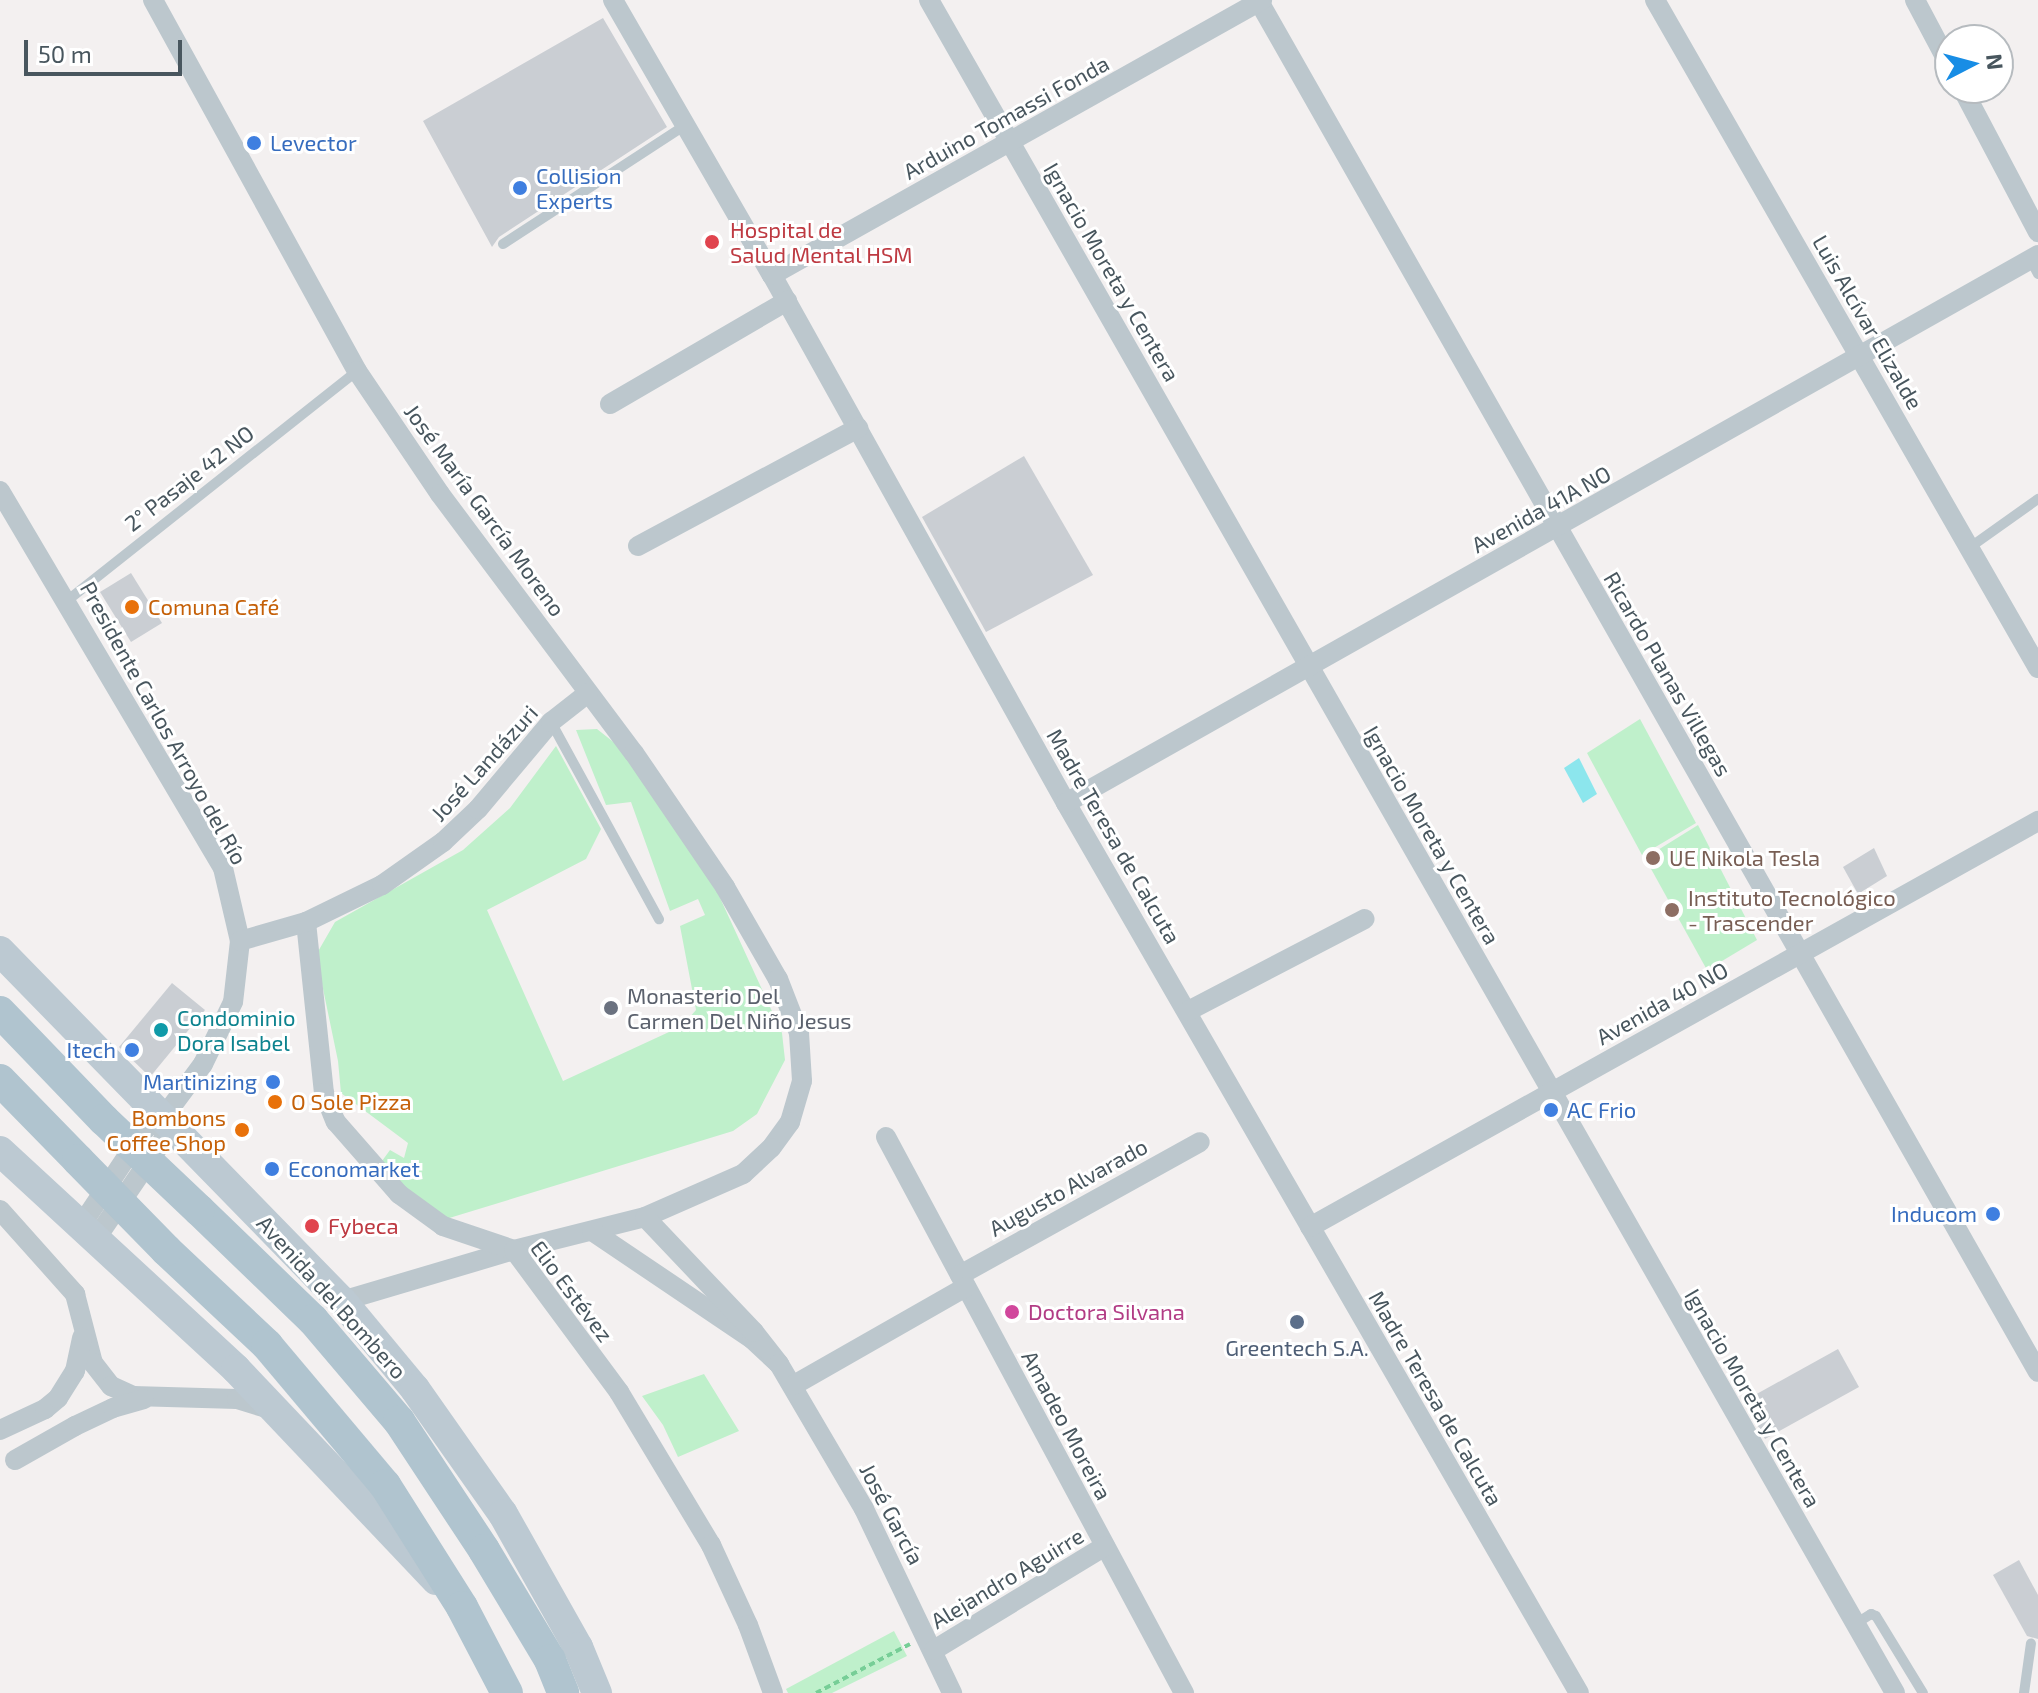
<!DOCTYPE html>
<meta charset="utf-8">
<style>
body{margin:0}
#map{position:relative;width:2038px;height:1693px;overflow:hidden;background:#f3f0f0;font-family:"Exo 2",sans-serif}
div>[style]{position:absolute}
.green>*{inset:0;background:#bff0cb}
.water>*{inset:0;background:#8ce6ed}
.building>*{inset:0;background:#caced3}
.path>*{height:4px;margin-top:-2px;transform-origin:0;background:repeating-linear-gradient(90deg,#77ce97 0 6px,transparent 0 10px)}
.service>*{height:10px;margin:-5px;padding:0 5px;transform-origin:5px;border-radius:5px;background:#bcc7cd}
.minor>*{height:20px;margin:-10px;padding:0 10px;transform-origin:10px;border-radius:10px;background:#bcc7cd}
.secondary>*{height:30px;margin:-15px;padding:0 15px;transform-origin:15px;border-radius:15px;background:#bcc9d2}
.primary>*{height:32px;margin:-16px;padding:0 16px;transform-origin:16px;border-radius:16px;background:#b0c4cf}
.primary-bridge>*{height:32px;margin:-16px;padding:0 16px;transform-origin:16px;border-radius:16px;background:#b0c4cf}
.dots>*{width:22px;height:22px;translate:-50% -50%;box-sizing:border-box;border:4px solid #fff;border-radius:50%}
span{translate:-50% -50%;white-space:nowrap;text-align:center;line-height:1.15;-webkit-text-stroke:6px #fff;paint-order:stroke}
.street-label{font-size:22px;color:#48565e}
.shop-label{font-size:22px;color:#366cbe}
.left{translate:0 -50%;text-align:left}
.right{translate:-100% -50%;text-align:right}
.health-label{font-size:22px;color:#be3a42}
.food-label{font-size:22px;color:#c56008}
.education-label{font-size:22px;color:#785e54}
.worship-label{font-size:22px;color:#5b616d}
.culture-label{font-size:22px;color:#0d838f}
.hotel-label{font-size:22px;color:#b23c85}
.service-label{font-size:22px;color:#4e5e75}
.north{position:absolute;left:1934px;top:24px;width:80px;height:80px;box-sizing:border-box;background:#fff;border:2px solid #b6bbbf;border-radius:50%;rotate:84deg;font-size:22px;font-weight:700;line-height:32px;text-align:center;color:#48565e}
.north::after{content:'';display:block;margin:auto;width:28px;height:36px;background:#188de5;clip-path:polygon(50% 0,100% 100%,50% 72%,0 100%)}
.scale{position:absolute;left:24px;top:40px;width:158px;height:36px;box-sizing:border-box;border:4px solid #48565e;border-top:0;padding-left:10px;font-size:24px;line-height:28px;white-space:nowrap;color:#48565e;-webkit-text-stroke:6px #fff;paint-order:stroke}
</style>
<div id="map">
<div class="green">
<div style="clip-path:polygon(1640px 719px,1696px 823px,1642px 855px,1587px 753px)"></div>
<div style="clip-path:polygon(597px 729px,621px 748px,710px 876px,782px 1033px,785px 1060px,757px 1114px,733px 1131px,446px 1219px,402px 1187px,382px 1161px,390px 1150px,404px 1158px,408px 1143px,341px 1093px,338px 1061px,316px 955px,335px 922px,463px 850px,510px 808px,556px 746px,601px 829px,586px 859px,487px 910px,563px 1081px,682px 1026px,696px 1010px,680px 926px,705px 915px,698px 899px,670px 911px,631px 802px,606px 805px,576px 730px)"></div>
<div style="clip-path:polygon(1698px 825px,1757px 940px,1707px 970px,1645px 858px)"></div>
<div style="clip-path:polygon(704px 1374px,739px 1431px,678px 1457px,663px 1425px,642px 1396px)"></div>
<div style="clip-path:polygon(894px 1631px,907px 1656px,832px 1693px,788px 1693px,786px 1689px)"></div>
</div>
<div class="water">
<div style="clip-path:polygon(1579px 758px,1597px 794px,1583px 803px,1564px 768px)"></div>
</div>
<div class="building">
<div style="clip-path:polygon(603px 18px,667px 127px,499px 237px,492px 247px,423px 121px)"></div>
<div style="clip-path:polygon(1024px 456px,1093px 575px,986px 632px,922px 517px)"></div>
<div style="clip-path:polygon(131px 573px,162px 623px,131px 642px,100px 592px)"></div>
<div style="clip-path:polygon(1874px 848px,1887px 876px,1858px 894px,1843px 867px)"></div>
<div style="clip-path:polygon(172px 983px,205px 1010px,150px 1077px,119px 1047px)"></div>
<div style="clip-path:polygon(1838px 1349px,1859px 1387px,1765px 1439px,1744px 1401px)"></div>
<div style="clip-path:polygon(2019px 1560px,2038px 1595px,2038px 1639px,2027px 1636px,1993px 1575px)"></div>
</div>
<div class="path">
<div style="left:816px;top:1693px;width:106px;rotate:-27.5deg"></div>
</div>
<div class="service">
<div style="left:503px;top:244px;width:220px;rotate:-33.1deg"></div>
<div style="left:2030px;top:259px;width:17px;rotate:62deg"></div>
<div style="left:1969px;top:548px;width:85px;rotate:-35.4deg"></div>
<div style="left:68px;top:600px;width:369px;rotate:-38.4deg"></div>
<div style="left:551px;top:722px;width:225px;rotate:61.3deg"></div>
<div style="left:1855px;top:1624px;width:19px;rotate:-32deg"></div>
<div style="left:1871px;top:1614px;width:5px;rotate:22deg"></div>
<div style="left:1876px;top:1616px;width:90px;rotate:58.6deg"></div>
<div style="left:2024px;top:1693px;width:50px;rotate:-82deg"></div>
</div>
<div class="minor">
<div style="left:153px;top:0;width:423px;rotate:61.2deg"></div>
<div style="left:357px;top:371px;width:148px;rotate:56deg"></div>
<div style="left:440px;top:494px;width:324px;rotate:53.2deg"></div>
<div style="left:634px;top:753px;width:162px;rotate:55.8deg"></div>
<div style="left:725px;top:887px;width:106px;rotate:60.1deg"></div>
<div style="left:778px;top:979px;width:58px;rotate:68.7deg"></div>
<div style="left:799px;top:1033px;width:48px;rotate:86.4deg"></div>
<div style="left:802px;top:1081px;width:43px;rotate:106.3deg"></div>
<div style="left:790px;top:1122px;width:32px;rotate:126deg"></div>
<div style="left:771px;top:1148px;width:38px;rotate:137deg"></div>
<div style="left:743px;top:1174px;width:107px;rotate:156.3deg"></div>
<div style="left:645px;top:1217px;width:135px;rotate:165.9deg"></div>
<div style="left:514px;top:1250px;width:179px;rotate:163.5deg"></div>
<div style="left:613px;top:0;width:318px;rotate:60deg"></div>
<div style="left:772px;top:275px;width:604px;rotate:60.89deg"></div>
<div style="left:1066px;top:803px;width:1027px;rotate:60.04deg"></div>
<div style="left:929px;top:0;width:1949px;rotate:60.29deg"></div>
<div style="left:1258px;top:0;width:1578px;rotate:60.38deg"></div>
<div style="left:1655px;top:0;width:770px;rotate:60.17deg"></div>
<div style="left:1915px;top:0;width:75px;rotate:62.1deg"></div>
<div style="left:1962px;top:88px;width:163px;rotate:62.2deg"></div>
<div style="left:772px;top:275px;width:562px;rotate:-29.3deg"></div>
<div style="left:610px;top:404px;width:205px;rotate:-30.2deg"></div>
<div style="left:0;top:491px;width:438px;rotate:59.4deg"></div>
<div style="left:223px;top:868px;width:75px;rotate:76.9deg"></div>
<div style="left:240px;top:941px;width:61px;rotate:96.5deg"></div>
<div style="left:233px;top:1002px;width:69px;rotate:115.8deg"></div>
<div style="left:203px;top:1064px;width:67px;rotate:126.5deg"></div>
<div style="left:163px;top:1118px;width:20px;rotate:150deg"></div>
<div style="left:146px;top:1128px;width:119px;rotate:123.7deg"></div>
<div style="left:638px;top:546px;width:250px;rotate:-28.2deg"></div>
<div style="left:1066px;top:803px;width:1116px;rotate:-29.41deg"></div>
<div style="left:306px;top:922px;width:172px;rotate:84deg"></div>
<div style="left:324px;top:1093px;width:31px;rotate:68deg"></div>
<div style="left:336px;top:1122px;width:96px;rotate:48.8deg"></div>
<div style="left:399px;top:1194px;width:54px;rotate:36deg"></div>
<div style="left:443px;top:1226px;width:75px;rotate:18.7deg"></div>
<div style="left:514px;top:1250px;width:177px;rotate:53.5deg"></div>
<div style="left:619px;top:1392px;width:179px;rotate:59deg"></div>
<div style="left:711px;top:1545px;width:88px;rotate:65.2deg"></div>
<div style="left:748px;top:1625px;width:72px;rotate:69.8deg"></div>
<div style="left:240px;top:941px;width:69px;rotate:-16.1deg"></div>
<div style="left:306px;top:922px;width:85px;rotate:-26deg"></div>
<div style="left:382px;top:885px;width:75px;rotate:-35.2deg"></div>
<div style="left:443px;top:842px;width:48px;rotate:-43.3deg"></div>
<div style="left:478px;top:809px;width:114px;rotate:-50deg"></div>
<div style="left:551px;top:722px;width:47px;rotate:-38.1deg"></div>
<div style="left:1188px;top:1011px;width:199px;rotate:-27.5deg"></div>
<div style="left:886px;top:1137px;width:631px;rotate:61.81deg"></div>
<div style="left:0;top:1210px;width:113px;rotate:48.2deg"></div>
<div style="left:75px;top:1294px;width:71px;rotate:75.4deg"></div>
<div style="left:93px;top:1363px;width:29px;rotate:52deg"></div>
<div style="left:111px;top:1386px;width:24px;rotate:24deg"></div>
<div style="left:133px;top:1396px;width:104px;rotate:1.7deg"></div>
<div style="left:237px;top:1399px;width:34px;rotate:17deg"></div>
<div style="left:1310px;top:1227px;width:834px;rotate:-29.15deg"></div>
<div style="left:592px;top:1231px;width:193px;rotate:34deg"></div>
<div style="left:752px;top:1339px;width:37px;rotate:43deg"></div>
<div style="left:779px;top:1364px;width:41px;rotate:-128deg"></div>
<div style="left:754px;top:1332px;width:158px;rotate:-133.5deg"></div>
<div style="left:95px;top:1240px;width:122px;rotate:-55.7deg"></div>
<div style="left:164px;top:1139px;width:21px;rotate:-93deg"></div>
<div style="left:960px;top:1275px;width:274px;rotate:-29deg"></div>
<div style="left:779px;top:1364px;width:168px;rotate:59.6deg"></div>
<div style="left:864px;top:1509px;width:204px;rotate:64.4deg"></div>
<div style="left:794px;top:1385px;width:198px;rotate:-29.7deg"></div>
<div style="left:0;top:1430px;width:50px;rotate:-25deg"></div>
<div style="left:45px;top:1409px;width:17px;rotate:-40deg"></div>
<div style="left:58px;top:1398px;width:32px;rotate:-58deg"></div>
<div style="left:75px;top:1371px;width:34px;rotate:-78deg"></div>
<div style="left:15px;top:1460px;width:69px;rotate:-29.5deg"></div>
<div style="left:75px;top:1426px;width:42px;rotate:-25.3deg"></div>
<div style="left:113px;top:1408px;width:32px;rotate:-16deg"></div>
<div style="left:934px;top:1650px;width:200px;rotate:-31.3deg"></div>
</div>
<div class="secondary">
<div style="left:0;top:951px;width:489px;rotate:45.7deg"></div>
<div style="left:342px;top:1301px;width:114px;rotate:50.3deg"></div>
<div style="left:415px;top:1389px;width:153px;rotate:54.9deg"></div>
<div style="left:503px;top:1514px;width:153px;rotate:60.6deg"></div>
<div style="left:578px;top:1647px;width:50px;rotate:67.6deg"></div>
<div style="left:0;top:1151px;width:321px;rotate:42.7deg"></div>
<div style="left:236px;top:1369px;width:291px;rotate:46.5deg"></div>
</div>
<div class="primary">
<div style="left:0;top:1012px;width:150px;rotate:46.1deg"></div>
<div style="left:0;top:1080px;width:112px;rotate:45.7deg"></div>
<div style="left:199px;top:1210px;width:158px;rotate:44deg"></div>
<div style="left:313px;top:1320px;width:133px;rotate:49.6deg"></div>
<div style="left:399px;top:1421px;width:154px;rotate:56.6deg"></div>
<div style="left:484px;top:1550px;width:128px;rotate:59deg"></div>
<div style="left:550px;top:1660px;width:35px;rotate:68deg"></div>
<div style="left:166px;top:1250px;width:139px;rotate:43.2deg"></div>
<div style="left:267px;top:1345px;width:183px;rotate:49.9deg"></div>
<div style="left:385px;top:1485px;width:144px;rotate:57.7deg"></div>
<div style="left:462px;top:1607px;width:97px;rotate:62.4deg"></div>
</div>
<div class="primary-bridge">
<div style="left:104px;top:1120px;width:131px;rotate:43.5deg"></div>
<div style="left:78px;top:1160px;width:126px;rotate:45.6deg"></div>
</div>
<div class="dots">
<div style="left:254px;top:143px;background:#3f7fe0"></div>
<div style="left:520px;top:188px;background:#3f7fe0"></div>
<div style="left:712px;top:242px;background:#e0444e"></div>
<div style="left:132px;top:607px;background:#e8710a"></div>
<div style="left:1653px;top:858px;background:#8d6e63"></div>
<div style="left:1672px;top:910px;background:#8d6e63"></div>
<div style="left:611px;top:1008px;background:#6b7280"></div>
<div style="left:161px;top:1030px;background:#0f9aa8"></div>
<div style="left:132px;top:1050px;background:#3f7fe0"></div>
<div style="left:273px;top:1082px;background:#3f7fe0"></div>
<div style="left:275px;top:1102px;background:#e8710a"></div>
<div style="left:1551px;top:1110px;background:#3f7fe0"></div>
<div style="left:242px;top:1130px;background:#e8710a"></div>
<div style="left:272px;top:1169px;background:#3f7fe0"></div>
<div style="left:1993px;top:1214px;background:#3f7fe0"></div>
<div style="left:312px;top:1226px;background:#e0444e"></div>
<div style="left:1012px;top:1312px;background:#d1479c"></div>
<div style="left:1297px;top:1322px;background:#5c6f8a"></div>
</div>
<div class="street-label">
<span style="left:1006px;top:117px;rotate:-29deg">Arduino Tomassi Fonda</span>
<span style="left:1112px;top:272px;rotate:60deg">Ignacio Moreta y Centera</span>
<span style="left:1868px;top:322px;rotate:60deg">Luis Alcívar Elizalde</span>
<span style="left:189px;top:478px;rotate:-38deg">2° Pasaje 42 NO</span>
<span style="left:1541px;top:509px;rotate:-29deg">Avenida 41A NO</span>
<span style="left:485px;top:510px;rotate:54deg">José María García Moreno</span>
<span style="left:1668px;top:674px;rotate:60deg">Ricardo Planas Villegas</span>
<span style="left:164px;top:723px;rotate:61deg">Presidente Carlos Arroyo del Río</span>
<span style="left:484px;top:763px;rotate:-48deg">José Landázuri</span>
<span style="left:1432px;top:835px;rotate:60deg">Ignacio Moreta y Centera</span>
<span style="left:1114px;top:836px;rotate:60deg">Madre Teresa de Calcuta</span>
<span style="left:1662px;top:1003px;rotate:-29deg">Avenida 40 NO</span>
<span style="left:1068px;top:1187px;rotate:-29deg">Augusto Alvarado</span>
<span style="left:572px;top:1291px;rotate:53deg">Elio Estévez</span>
<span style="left:332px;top:1297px;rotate:48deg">Avenida del Bombero</span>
<span style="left:1436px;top:1398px;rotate:60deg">Madre Teresa de Calcuta</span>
<span style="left:1753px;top:1398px;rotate:60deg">Ignacio Moreta y Centera</span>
<span style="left:1067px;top:1425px;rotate:62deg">Amadeo Moreira</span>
<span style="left:892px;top:1514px;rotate:62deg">José García</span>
<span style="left:1007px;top:1578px;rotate:-31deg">Alejandro Aguirre</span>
</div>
<div class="shop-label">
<span class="left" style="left:270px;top:143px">Levector</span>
<span class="left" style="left:536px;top:188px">Collision<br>Experts</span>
<span class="right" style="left:116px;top:1050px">Itech</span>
<span class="right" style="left:257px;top:1082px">Martinizing</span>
<span class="left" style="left:1567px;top:1110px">AC Frio</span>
<span class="left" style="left:288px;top:1169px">Economarket</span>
<span class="right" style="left:1977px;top:1214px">Inducom</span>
</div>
<div class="health-label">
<span class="left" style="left:730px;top:242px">Hospital de<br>Salud Mental HSM</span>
<span class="left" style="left:328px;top:1226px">Fybeca</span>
</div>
<div class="food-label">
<span class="left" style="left:148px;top:607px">Comuna Café</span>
<span class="left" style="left:291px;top:1102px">O Sole Pizza</span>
<span class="right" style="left:226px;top:1130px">Bombons<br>Coffee Shop</span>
</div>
<div class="education-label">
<span class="left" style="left:1669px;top:858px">UE Nikola Tesla</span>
<span class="left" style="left:1688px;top:910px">Instituto Tecnológico<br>- Trascender</span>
</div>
<div class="worship-label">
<span class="left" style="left:627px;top:1008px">Monasterio Del<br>Carmen Del Niño Jesus</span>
</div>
<div class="culture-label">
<span class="left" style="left:177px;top:1030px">Condominio<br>Dora Isabel</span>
</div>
<div class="hotel-label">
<span class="left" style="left:1028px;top:1312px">Doctora Silvana</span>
</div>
<div class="service-label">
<span style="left:1297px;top:1348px">Greentech S.A.</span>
</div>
<div class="north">N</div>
<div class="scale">50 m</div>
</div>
